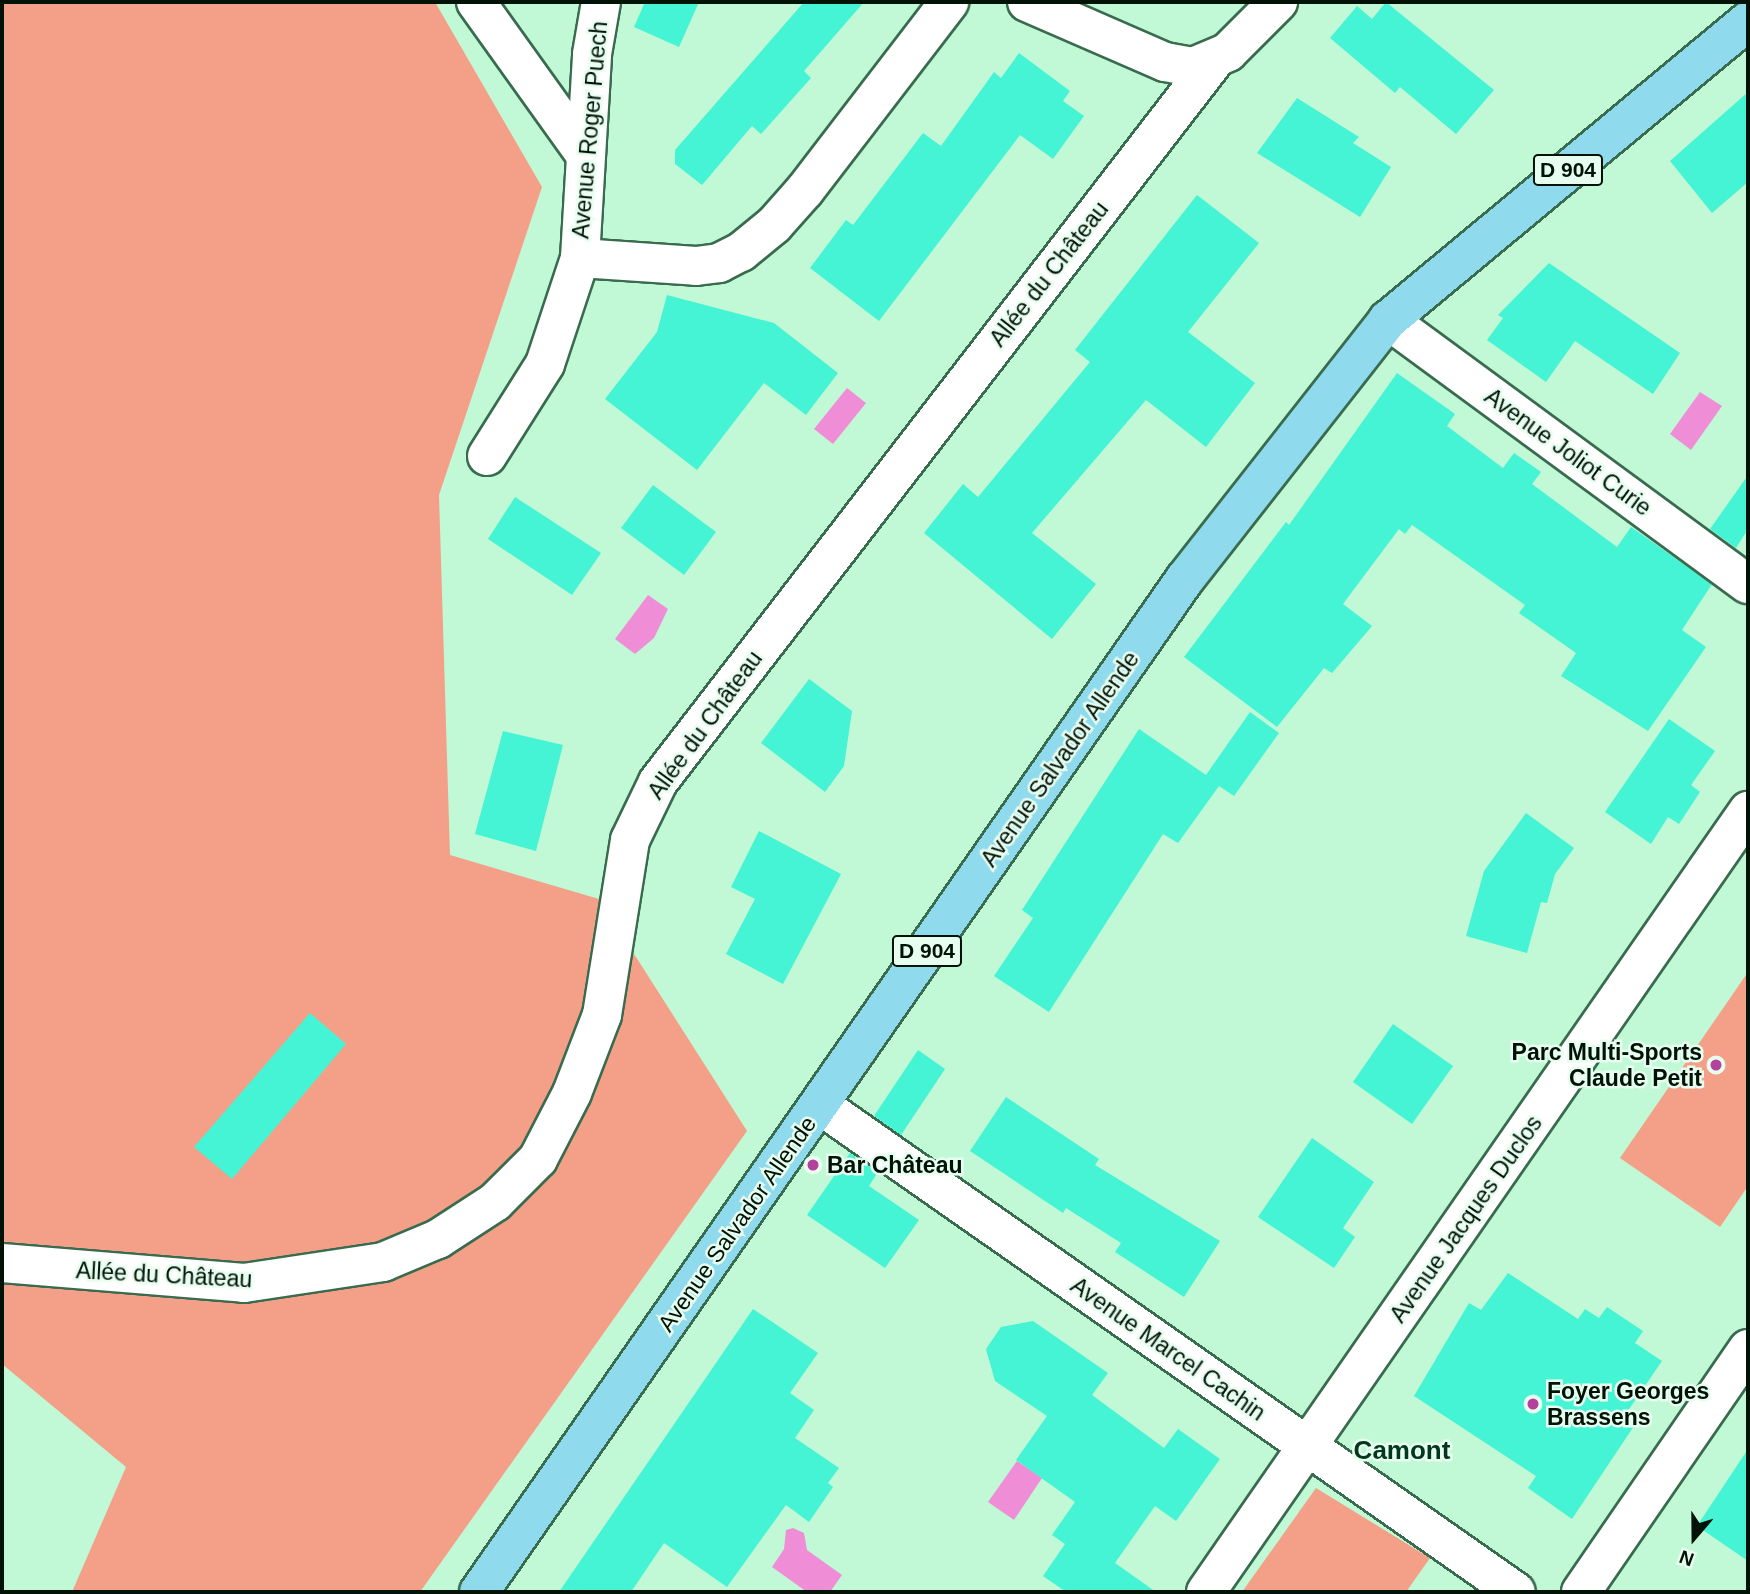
<!DOCTYPE html>
<meta charset="utf-8">
<style>
body{margin:0}
#map{position:relative;width:1750px;height:1594px;overflow:hidden;background:#c1f8d6;font-family:Arial,sans-serif}
div>[style]{position:absolute}
.green>*{inset:0;background:#f4a088}
.water>*{inset:0;background:#ef8ed6}
.building>*{inset:0;background:#44f4d4}
.roads{filter:drop-shadow(2px 0 #396b4e) drop-shadow(-2px 0 #396b4e) drop-shadow(0 2px #396b4e) drop-shadow(0 -2px #396b4e)}
.minor>*{height:38px;margin:-19px;padding:0 19px;transform-origin:19px;border-radius:19px;background:#fff}
.major>*{height:38px;margin:-19px;padding:0 19px;transform-origin:19px;border-radius:19px;background:#8fdaec}
.dots>*{width:19px;height:19px;translate:-50% -50%;box-sizing:border-box;border:4px solid #e7fdef;border-radius:50%}
span{translate:-50% -50%;white-space:nowrap;text-align:center;line-height:1.15;-webkit-text-stroke:5px #e7fdef;paint-order:stroke}
.shield-label span{padding:2px 5px;background:#e7fdef;border:2px solid;border-radius:5px;-webkit-text-stroke-width:0}
.shield-label{font-size:21px;color:#011207;font-weight:700}
.street-label{font-size:23px;color:#011207}
.poi-label{font-size:23px;color:#011207;font-weight:700}
.right{translate:-100% -50%;text-align:right}
.left{translate:0 -50%;text-align:left}
.quarter-label{font-size:26px;color:#00371d;font-weight:700}
.frame{position:absolute;inset:0;border:4px solid #011207;pointer-events:none}
.north{position:absolute;left:1659px;top:1503px;width:70px;height:70px;-webkit-text-stroke:5px #e7fdef;paint-order:stroke;rotate:200deg;font-size:19px;font-weight:700;line-height:28px;text-align:center;color:#011207}
.north::after{content:'';display:block;margin:auto;width:24px;height:32px;background:#011207;clip-path:polygon(50% 0,100% 100%,50% 72%,0 100%)}
</style>
<div id="map">
<div class="green">
<div style="clip-path:polygon(2px 2px,435px 2px,542px 187px,439px 495px,450px 855px,599px 899px,747px 1131px,420px 1592px,72px 1592px,126px 1467px,2px 1364px)"></div>
<div style="clip-path:polygon(1748px 972px,1748px 1186px,1720px 1227px,1620px 1158px)"></div>
<div style="clip-path:polygon(1316px 1488px,1430px 1558px,1406px 1592px,1242px 1592px)"></div>
</div>
<div class="water">
<div style="clip-path:polygon(847px 388px,866px 403px,833px 444px,814px 429px)"></div>
<div style="clip-path:polygon(1700px 392px,1722px 406px,1691px 450px,1670px 434px)"></div>
<div style="clip-path:polygon(648px 595px,668px 609px,654px 638px,635px 654px,615px 639px)"></div>
<div style="clip-path:polygon(1017px 1461px,1042px 1478px,1014px 1520px,988px 1502px)"></div>
<div style="clip-path:polygon(793px 1528px,804px 1533px,807px 1550px,842px 1575px,830px 1592px,807px 1592px,772px 1567px,784px 1549px,786px 1530px)"></div>
</div>
<div class="building">
<div style="clip-path:polygon(645px 2px,699px 2px,679px 47px,634px 27px)"></div>
<div style="clip-path:polygon(804px 2px,864px 2px,804px 71px,811px 78px,761px 134px,752px 126px,702px 185px,675px 164px,675px 150px)"></div>
<div style="clip-path:polygon(1386px 2px,1494px 90px,1456px 134px,1400px 87px,1395px 93px,1330px 38px,1357px 6px,1372px 19px)"></div>
<div style="clip-path:polygon(1019px 53px,1070px 91px,1063px 101px,1084px 116px,1053px 159px,1020px 135px,879px 321px,810px 268px,846px 220px,853px 225px,923px 133px,941px 146px,994px 72px,1001px 78px)"></div>
<div style="clip-path:polygon(1748px 92px,1748px 182px,1712px 213px,1670px 161px)"></div>
<div style="clip-path:polygon(1297px 98px,1359px 137px,1353px 143px,1391px 167px,1360px 217px,1257px 153px)"></div>
<div style="clip-path:polygon(1197px 195px,1259px 243px,1188px 332px,1255px 383px,1206px 447px,1146px 400px,1032px 533px,1096px 584px,1052px 639px,924px 533px,963px 484px,978px 497px,1090px 362px,1075px 350px)"></div>
<div style="clip-path:polygon(1549px 263px,1680px 353px,1653px 394px,1575px 341px,1546px 382px,1487px 340px,1503px 318px,1498px 315px)"></div>
<div style="clip-path:polygon(667px 295px,774px 323px,838px 373px,806px 415px,764px 383px,697px 470px,605px 399px,657px 332px)"></div>
<div style="clip-path:polygon(1397px 373px,1455px 414px,1447px 426px,1503px 468px,1514px 453px,1541px 472px,1532px 484px,1617px 547px,1631px 527px,1712px 584px,1682px 630px,1706px 647px,1648px 731px,1561px 676px,1576px 653px,1519px 613px,1525px 605px,1412px 525px,1405px 534px,1399px 529px,1343px 604px,1372px 626px,1332px 673px,1324px 668px,1277px 727px,1184px 657px,1286px 522px,1289px 525px)"></div>
<div style="clip-path:polygon(1746px 478px,1748px 529px,1736px 548px,1710px 529px)"></div>
<div style="clip-path:polygon(653px 485px,716px 532px,684px 575px,621px 528px)"></div>
<div style="clip-path:polygon(515px 497px,601px 553px,572px 595px,488px 539px)"></div>
<div style="clip-path:polygon(809px 679px,852px 711px,844px 766px,825px 792px,761px 743px)"></div>
<div style="clip-path:polygon(1250px 712px,1279px 733px,1234px 796px,1219px 786px,1178px 843px,1163px 834px,1049px 1012px,994px 976px,1033px 918px,1022px 910px,1139px 729px,1206px 775px)"></div>
<div style="clip-path:polygon(1669px 719px,1715px 751px,1691px 785px,1700px 792px,1679px 824px,1668px 817px,1651px 844px,1605px 812px)"></div>
<div style="clip-path:polygon(503px 731px,563px 745px,536px 851px,475px 834px)"></div>
<div style="clip-path:polygon(1526px 813px,1574px 848px,1555px 874px,1547px 903px,1541px 902px,1527px 953px,1466px 936px,1484px 871px)"></div>
<div style="clip-path:polygon(759px 831px,841px 874px,783px 984px,726px 954px,755px 899px,731px 887px)"></div>
<div style="clip-path:polygon(310px 1013px,346px 1044px,232px 1179px,194px 1147px)"></div>
<div style="clip-path:polygon(1393px 1024px,1453px 1066px,1412px 1124px,1353px 1082px)"></div>
<div style="clip-path:polygon(918px 1050px,945px 1069px,901px 1135px,874px 1116px)"></div>
<div style="clip-path:polygon(1006px 1097px,1099px 1159px,1095px 1165px,1220px 1241px,1184px 1297px,1115px 1252px,1121px 1243px,1066px 1208px,1063px 1213px,970px 1151px)"></div>
<div style="clip-path:polygon(1312px 1138px,1374px 1182px,1343px 1228px,1355px 1237px,1334px 1268px,1258px 1217px)"></div>
<div style="clip-path:polygon(850px 1153px,878px 1172px,869px 1186px,919px 1220px,885px 1268px,807px 1215px)"></div>
<div style="clip-path:polygon(1508px 1273px,1578px 1319px,1585px 1309px,1599px 1318px,1607px 1307px,1643px 1331px,1635px 1343px,1662px 1361px,1623px 1418px,1634px 1426px,1572px 1519px,1528px 1488px,1536px 1476px,1414px 1396px,1469px 1303px,1481px 1310px)"></div>
<div style="clip-path:polygon(753px 1309px,818px 1353px,790px 1393px,814px 1410px,795px 1438px,839px 1468px,828px 1483px,833px 1487px,809px 1522px,786px 1505px,727px 1587px,664px 1543px,631px 1592px,559px 1592px)"></div>
<div style="clip-path:polygon(1033px 1321px,1108px 1373px,1092px 1395px,1164px 1448px,1178px 1429px,1220px 1459px,1176px 1521px,1155px 1506px,1115px 1563px,1156px 1592px,1066px 1592px,1043px 1576px,1065px 1544px,1052px 1535px,1075px 1502px,1016px 1460px,1047px 1416px,995px 1381px,986px 1349px,1001px 1327px)"></div>
<div style="clip-path:polygon(1748px 1449px,1748px 1561px,1697px 1526px)"></div>
</div>
<div class="roads">
<div class="minor">
<div style="left:476px;top:2px;width:186px;rotate:54.4deg"></div>
<div style="left:1027px;top:2px;width:150px;rotate:23.5deg"></div>
<div style="left:1165px;top:62px;width:28px;rotate:10deg"></div>
<div style="left:1193px;top:67px;width:38px;rotate:-23deg"></div>
<div style="left:1228px;top:52px;width:71px;rotate:-45deg"></div>
<div style="left:580px;top:258px;width:204px;rotate:-86.6deg"></div>
<div style="left:592px;top:54px;width:53px;rotate:-80.2deg"></div>
<div style="left:1388px;top:320px;width:446px;rotate:36.3deg"></div>
<div style="left:487px;top:456px;width:109px;rotate:-57.8deg"></div>
<div style="left:545px;top:364px;width:112px;rotate:-71.7deg"></div>
<div style="left:580px;top:258px;width:116px;rotate:3.9deg"></div>
<div style="left:696px;top:266px;width:23px;rotate:-7deg"></div>
<div style="left:719px;top:263px;width:25px;rotate:-27deg"></div>
<div style="left:741px;top:252px;width:43px;rotate:-39.3deg"></div>
<div style="left:774px;top:225px;width:47px;rotate:-48.5deg"></div>
<div style="left:805px;top:190px;width:237px;rotate:-52.5deg"></div>
<div style="left:820px;top:1105px;width:849px;rotate:34.98deg"></div>
<div style="left:2px;top:1263px;width:243px;rotate:4.7deg"></div>
<div style="left:244px;top:1283px;width:141px;rotate:-8.6deg"></div>
<div style="left:383px;top:1262px;width:60px;rotate:-22.7deg"></div>
<div style="left:438px;top:1239px;width:68px;rotate:-33deg"></div>
<div style="left:495px;top:1202px;width:61px;rotate:-45deg"></div>
<div style="left:538px;top:1159px;width:74px;rotate:-62.7deg"></div>
<div style="left:572px;top:1093px;width:84px;rotate:-69deg"></div>
<div style="left:602px;top:1015px;width:177px;rotate:-80.9deg"></div>
<div style="left:630px;top:840px;width:64px;rotate:-64.2deg"></div>
<div style="left:658px;top:782px;width:909px;rotate:-52.37deg"></div>
<div style="left:1206px;top:1592px;width:951px;rotate:-55.24deg"></div>
<div style="left:1581px;top:1592px;width:295px;rotate:-55.5deg"></div>
</div>
<div class="major">
<div style="left:479px;top:1592px;width:1235px;rotate:-55.13deg"></div>
<div style="left:1185px;top:579px;width:329px;rotate:-51.9deg"></div>
<div style="left:1388px;top:320px;width:468px;rotate:-39.7deg"></div>
</div>
</div>
<div class="dots">
<div style="left:1716px;top:1065px;background:#b4419b"></div>
<div style="left:813px;top:1165px;background:#b4419b"></div>
<div style="left:1533px;top:1404px;background:#b4419b"></div>
</div>
<div class="shield-label">
<span style="left:1568px;top:170px">D 904</span>
<span style="left:927px;top:951px">D 904</span>
</div>
<div class="street-label">
<span style="left:590px;top:130px;rotate:-85deg">Avenue Roger Puech</span>
<span style="left:1049px;top:274px;rotate:-52deg">Allée du Château</span>
<span style="left:1568px;top:452px;rotate:36deg">Avenue Joliot Curie</span>
<span style="left:705px;top:725px;rotate:-54deg">Allée du Château</span>
<span style="left:1060px;top:759px;rotate:-55deg">Avenue Salvador Allende</span>
<span style="left:1466px;top:1219px;rotate:-55deg">Avenue Jacques Duclos</span>
<span style="left:737px;top:1224px;rotate:-55deg">Avenue Salvador Allende</span>
<span style="left:164px;top:1275px;rotate:3deg">Allée du Château</span>
<span style="left:1168px;top:1349px;rotate:35deg">Avenue Marcel Cachin</span>
</div>
<div class="poi-label">
<span class="right" style="left:1702px;top:1065px">Parc Multi-Sports<br>Claude Petit</span>
<span class="left" style="left:827px;top:1165px">Bar Château</span>
<span class="left" style="left:1547px;top:1404px">Foyer Georges<br>Brassens</span>
</div>
<div class="quarter-label">
<span style="left:1402px;top:1451px">Camont</span>
</div>
<div class="frame"></div>
<div class="north">N</div>
</div>
